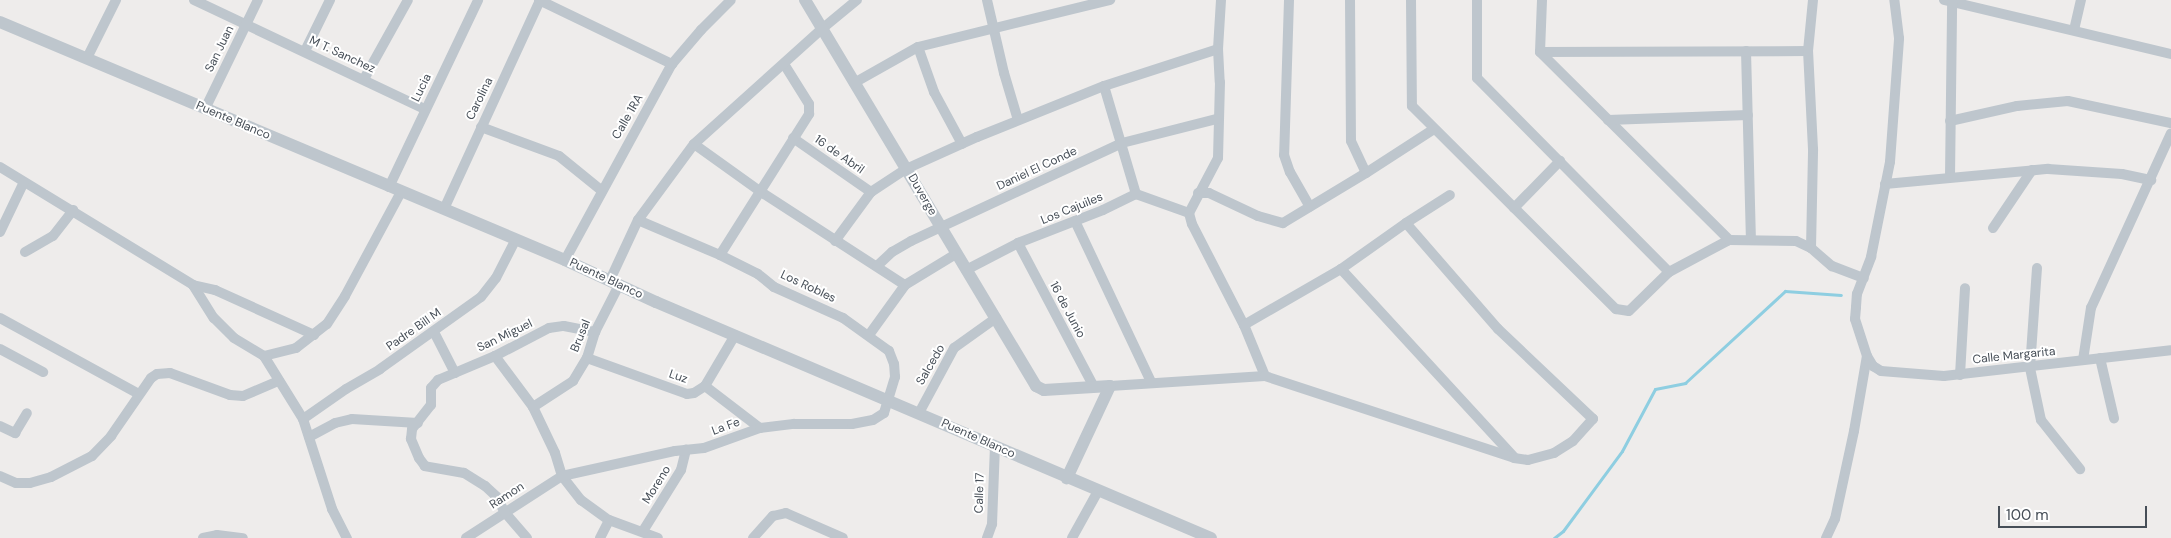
<!DOCTYPE html>
<style>
body{margin:0}
#map{position:relative;width:2171px;height:538px;overflow:hidden;background:#eeeceb;font-family:"DM Sans",sans-serif}
div>[style]{position:absolute}
.stream>*{height:3px;margin:-1.5px;padding:0 1.5px;transform-origin:1.5px;border-radius:1.5px;background:#8ecee1}
.minor>*{height:10px;margin:-5px;padding:0 5px;transform-origin:5px;border-radius:5px;background:#bec6cd}
.tertiary>*{height:12px;margin:-6px;padding:0 6px;transform-origin:6px;border-radius:6px;background:#bec6cd}
span{translate:-50% -50%;white-space:nowrap;text-align:center;line-height:1.15;-webkit-text-stroke:4px #fff;paint-order:stroke}
.street-label{font-size:12px;color:#464e57}
.scale{position:absolute;left:1998px;top:506px;width:149px;height:22px;box-sizing:border-box;border:2px solid #464e57;border-top:0;padding-left:6px;font-size:15px;line-height:18px;white-space:nowrap;color:#464e57;-webkit-text-stroke:4px #fff;paint-order:stroke}
</style>
<div id="map">
<div class="stream">
<div style="left:1554px;top:538px;width:11px;rotate:-38deg"></div>
<div style="left:1563px;top:531px;width:99px;rotate:-53.6deg"></div>
<div style="left:1622px;top:451px;width:70px;rotate:-62deg"></div>
<div style="left:1655px;top:389px;width:31px;rotate:-11deg"></div>
<div style="left:1685px;top:383px;width:136px;rotate:-42.6deg"></div>
<div style="left:1785px;top:291px;width:56px;rotate:4.1deg"></div>
</div>
<div class="minor">
<div style="left:194px;top:0;width:255px;rotate:25.3deg"></div>
<div style="left:539px;top:0;width:148px;rotate:25.7deg"></div>
<div style="left:987px;top:0;width:75px;rotate:76.9deg"></div>
<div style="left:1004px;top:73px;width:49px;rotate:73.4deg"></div>
<div style="left:1221px;top:0;width:49px;rotate:93.5deg"></div>
<div style="left:1218px;top:49px;width:33px;rotate:87deg"></div>
<div style="left:1220px;top:82px;width:76px;rotate:91.5deg"></div>
<div style="left:1218px;top:158px;width:62px;rotate:117.8deg"></div>
<div style="left:1189px;top:213px;width:11px;rotate:75deg"></div>
<div style="left:1192px;top:224px;width:114px;rotate:62.8deg"></div>
<div style="left:1244px;top:325px;width:55px;rotate:67.6deg"></div>
<div style="left:1289px;top:0;width:155px;rotate:91.8deg"></div>
<div style="left:1284px;top:155px;width:18px;rotate:71deg"></div>
<div style="left:1290px;top:172px;width:40px;rotate:60.3deg"></div>
<div style="left:1350px;top:0;width:141px;rotate:89.6deg"></div>
<div style="left:1351px;top:141px;width:35px;rotate:65deg"></div>
<div style="left:1411px;top:0;width:106px;rotate:89.5deg"></div>
<div style="left:1412px;top:106px;width:288px;rotate:44.9deg"></div>
<div style="left:1616px;top:309px;width:13px;rotate:9deg"></div>
<div style="left:1629px;top:311px;width:56px;rotate:-44.3deg"></div>
<div style="left:1669px;top:272px;width:68px;rotate:-28.1deg"></div>
<div style="left:1729px;top:240px;width:67px;rotate:0.9deg"></div>
<div style="left:1796px;top:241px;width:17px;rotate:25deg"></div>
<div style="left:1811px;top:248px;width:28px;rotate:41deg"></div>
<div style="left:1832px;top:266px;width:34px;rotate:21deg"></div>
<div style="left:1477px;top:0;width:78px;rotate:90deg"></div>
<div style="left:1477px;top:78px;width:273px;rotate:45.3deg"></div>
<div style="left:1542px;top:0;width:52px;rotate:92.2deg"></div>
<div style="left:1540px;top:52px;width:267px;rotate:44.8deg"></div>
<div style="left:1944px;top:0;width:233px;rotate:13.4deg"></div>
<div style="left:2074px;top:30px;width:31px;rotate:-77deg"></div>
<div style="left:918px;top:47px;width:48px;rotate:70.4deg"></div>
<div style="left:934px;top:92px;width:59px;rotate:61.7deg"></div>
<div style="left:305px;top:51px;width:57px;rotate:-63.9deg"></div>
<div style="left:1746px;top:51px;width:189px;rotate:88.5deg"></div>
<div style="left:1540px;top:52px;width:268px;rotate:-0.2deg"></div>
<div style="left:87px;top:58px;width:65px;rotate:-63.4deg"></div>
<div style="left:364px;top:79px;width:90px;rotate:-60.9deg"></div>
<div style="left:854px;top:83px;width:73px;rotate:-29.4deg"></div>
<div style="left:918px;top:47px;width:198px;rotate:-13.8deg"></div>
<div style="left:1104px;top:86px;width:113px;rotate:73.5deg"></div>
<div style="left:205px;top:109px;width:121px;rotate:-64.1deg"></div>
<div style="left:1608px;top:120px;width:140px;rotate:-2deg"></div>
<div style="left:1950px;top:121px;width:69px;rotate:-12.6deg"></div>
<div style="left:2017px;top:106px;width:51px;rotate:-5.6deg"></div>
<div style="left:2068px;top:101px;width:105px;rotate:12.1deg"></div>
<div style="left:481px;top:127px;width:83px;rotate:20.4deg"></div>
<div style="left:559px;top:156px;width:55px;rotate:39.1deg"></div>
<div style="left:793px;top:138px;width:95px;rotate:34.7deg"></div>
<div style="left:694px;top:144px;width:82px;rotate:35.6deg"></div>
<div style="left:761px;top:192px;width:171px;rotate:32.9deg"></div>
<div style="left:0;top:167px;width:226px;rotate:31.4deg"></div>
<div style="left:193px;top:285px;width:39px;rotate:58deg"></div>
<div style="left:214px;top:318px;width:28px;rotate:45deg"></div>
<div style="left:234px;top:338px;width:35px;rotate:31deg"></div>
<div style="left:264px;top:356px;width:74px;rotate:58.2deg"></div>
<div style="left:303px;top:419px;width:95px;rotate:72.1deg"></div>
<div style="left:332px;top:509px;width:33px;rotate:63deg"></div>
<div style="left:1950px;top:177px;width:175px;rotate:-89.3deg"></div>
<div style="left:1885px;top:184px;width:164px;rotate:-5.3deg"></div>
<div style="left:2048px;top:169px;width:74px;rotate:3.9deg"></div>
<div style="left:2122px;top:174px;width:30px;rotate:12deg"></div>
<div style="left:389px;top:187px;width:207px;rotate:-64.5deg"></div>
<div style="left:1198px;top:193px;width:11px"></div>
<div style="left:1209px;top:193px;width:54px;rotate:25.1deg"></div>
<div style="left:1258px;top:216px;width:26px;rotate:16deg"></div>
<div style="left:1283px;top:223px;width:97px;rotate:-31.1deg"></div>
<div style="left:1366px;top:173px;width:81px;rotate:-32.9deg"></div>
<div style="left:1514px;top:208px;width:66px;rotate:-45.6deg"></div>
<div style="left:444px;top:209px;width:230px;rotate:-65.3deg"></div>
<div style="left:1075px;top:221px;width:178px;rotate:64.7deg"></div>
<div style="left:1406px;top:223px;width:52px;rotate:-32.5deg"></div>
<div style="left:1993px;top:228px;width:70px;rotate:-56.1deg"></div>
<div style="left:0;top:232px;width:55px;rotate:-64.4deg"></div>
<div style="left:835px;top:241px;width:61px;rotate:-53.7deg"></div>
<div style="left:871px;top:192px;width:42px;rotate:-33.3deg"></div>
<div style="left:906px;top:169px;width:78px;rotate:-24.3deg"></div>
<div style="left:977px;top:137px;width:137px;rotate:-21.9deg"></div>
<div style="left:1104px;top:86px;width:120px;rotate:-18deg"></div>
<div style="left:1018px;top:243px;width:163px;rotate:62.2deg"></div>
<div style="left:1811px;top:248px;width:99px;rotate:-88.8deg"></div>
<div style="left:1813px;top:149px;width:98px;rotate:-92.9deg"></div>
<div style="left:1808px;top:51px;width:51px;rotate:-84.4deg"></div>
<div style="left:25px;top:252px;width:32px;rotate:-30deg"></div>
<div style="left:53px;top:236px;width:33px;rotate:-52deg"></div>
<div style="left:720px;top:255px;width:167px;rotate:-57.7deg"></div>
<div style="left:809px;top:114px;width:10px;rotate:-90deg"></div>
<div style="left:809px;top:104px;width:47px;rotate:-122deg"></div>
<div style="left:565px;top:260px;width:223px;rotate:-61.4deg"></div>
<div style="left:672px;top:64px;width:45px;rotate:-49.5deg"></div>
<div style="left:701px;top:30px;width:42px;rotate:-45deg"></div>
<div style="left:877px;top:266px;width:21px;rotate:-43deg"></div>
<div style="left:892px;top:252px;width:22px;rotate:-30deg"></div>
<div style="left:911px;top:241px;width:233px;rotate:-24.9deg"></div>
<div style="left:1122px;top:143px;width:98px;rotate:-14.2deg"></div>
<div style="left:2037px;top:268px;width:100px;rotate:94deg"></div>
<div style="left:2030px;top:368px;width:53px;rotate:78.1deg"></div>
<div style="left:2041px;top:420px;width:63px;rotate:51.5deg"></div>
<div style="left:1341px;top:269px;width:255px;rotate:47.4deg"></div>
<div style="left:966px;top:270px;width:59px;rotate:-27.4deg"></div>
<div style="left:1018px;top:243px;width:91px;rotate:-21.2deg"></div>
<div style="left:1103px;top:210px;width:37px;rotate:-26deg"></div>
<div style="left:1136px;top:194px;width:56px;rotate:19.7deg"></div>
<div style="left:610px;top:280px;width:66px;rotate:-65deg"></div>
<div style="left:638px;top:220px;width:94px;rotate:-53.6deg"></div>
<div style="left:694px;top:144px;width:173px;rotate:-42deg"></div>
<div style="left:823px;top:28px;width:44px;rotate:-39.5deg"></div>
<div style="left:193px;top:285px;width:23px;rotate:13deg"></div>
<div style="left:215px;top:290px;width:109px;rotate:24.4deg"></div>
<div style="left:0;top:318px;width:158px;rotate:28.7deg"></div>
<div style="left:434px;top:332px;width:46px;rotate:62.9deg"></div>
<div style="left:869px;top:335px;width:62px;rotate:-54.2deg"></div>
<div style="left:905px;top:285px;width:60px;rotate:-31.3deg"></div>
<div style="left:0;top:349px;width:49px;rotate:28.1deg"></div>
<div style="left:264px;top:356px;width:33px;rotate:-14deg"></div>
<div style="left:296px;top:348px;width:39px;rotate:-38deg"></div>
<div style="left:327px;top:324px;width:33px;rotate:-57deg"></div>
<div style="left:345px;top:296px;width:118px;rotate:-61.7deg"></div>
<div style="left:495px;top:356px;width:64px;rotate:53.3deg"></div>
<div style="left:533px;top:407px;width:51px;rotate:64.4deg"></div>
<div style="left:555px;top:453px;width:24px;rotate:73deg"></div>
<div style="left:562px;top:476px;width:31px;rotate:52deg"></div>
<div style="left:581px;top:500px;width:34px;rotate:36deg"></div>
<div style="left:609px;top:520px;width:52px;rotate:20.2deg"></div>
<div style="left:1867px;top:356px;width:12px;rotate:59deg"></div>
<div style="left:1873px;top:366px;width:9px;rotate:32deg"></div>
<div style="left:1881px;top:371px;width:63px;rotate:4.5deg"></div>
<div style="left:1944px;top:376px;width:228px;rotate:-6.5deg"></div>
<div style="left:587px;top:358px;width:106px;rotate:19.8deg"></div>
<div style="left:687px;top:394px;width:7px;rotate:-8deg"></div>
<div style="left:694px;top:393px;width:13px;rotate:-32deg"></div>
<div style="left:705px;top:386px;width:59px;rotate:-59.5deg"></div>
<div style="left:2100px;top:358px;width:62px;rotate:76.9deg"></div>
<div style="left:2083px;top:360px;width:53px;rotate:-81.3deg"></div>
<div style="left:2091px;top:308px;width:192px;rotate:-65.4deg"></div>
<div style="left:1960px;top:375px;width:87px;rotate:-86.7deg"></div>
<div style="left:705px;top:386px;width:69px;rotate:37.4deg"></div>
<div style="left:1110px;top:386px;width:155px;rotate:-3.7deg"></div>
<div style="left:1265px;top:376px;width:262px;rotate:18.2deg"></div>
<div style="left:1514px;top:458px;width:14px;rotate:8deg"></div>
<div style="left:1528px;top:460px;width:27px;rotate:-15deg"></div>
<div style="left:1554px;top:453px;width:22px;rotate:-32deg"></div>
<div style="left:1573px;top:441px;width:30px;rotate:-48deg"></div>
<div style="left:1593px;top:419px;width:131px;rotate:-136.5deg"></div>
<div style="left:1498px;top:329px;width:140px;rotate:-131deg"></div>
<div style="left:1406px;top:223px;width:80px;rotate:144.7deg"></div>
<div style="left:1341px;top:269px;width:112px;rotate:150deg"></div>
<div style="left:533px;top:407px;width:48px;rotate:-33deg"></div>
<div style="left:573px;top:381px;width:27px;rotate:-59deg"></div>
<div style="left:587px;top:358px;width:27px;rotate:-73deg"></div>
<div style="left:595px;top:332px;width:53px;rotate:-62.9deg"></div>
<div style="left:919px;top:413px;width:74px;rotate:-61.7deg"></div>
<div style="left:954px;top:348px;width:52px;rotate:-35.5deg"></div>
<div style="left:303px;top:419px;width:52px;rotate:-34.9deg"></div>
<div style="left:346px;top:389px;width:39px;rotate:-30deg"></div>
<div style="left:380px;top:369px;width:124px;rotate:-35.5deg"></div>
<div style="left:481px;top:297px;width:24px;rotate:-52deg"></div>
<div style="left:496px;top:278px;width:44px;rotate:-62.9deg"></div>
<div style="left:0;top:426px;width:17px;rotate:25deg"></div>
<div style="left:15px;top:433px;width:23px;rotate:-59deg"></div>
<div style="left:309px;top:437px;width:30px;rotate:-28deg"></div>
<div style="left:335px;top:423px;width:17px;rotate:-13deg"></div>
<div style="left:352px;top:419px;width:66px;rotate:3.5deg"></div>
<div style="left:0;top:476px;width:17px;rotate:24deg"></div>
<div style="left:16px;top:483px;width:14px"></div>
<div style="left:30px;top:483px;width:22px;rotate:-16deg"></div>
<div style="left:51px;top:477px;width:46px;rotate:-27.1deg"></div>
<div style="left:92px;top:456px;width:28px;rotate:-46deg"></div>
<div style="left:111px;top:436px;width:70px;rotate:-55.4deg"></div>
<div style="left:151px;top:378px;width:7px;rotate:-34deg"></div>
<div style="left:157px;top:374px;width:13px;rotate:-4deg"></div>
<div style="left:170px;top:373px;width:64px;rotate:20.1deg"></div>
<div style="left:230px;top:395px;width:13px;rotate:4deg"></div>
<div style="left:243px;top:396px;width:39px;rotate:-23deg"></div>
<div style="left:643px;top:531px;width:72px;rotate:-58.1deg"></div>
<div style="left:681px;top:470px;width:21px;rotate:-76deg"></div>
<div style="left:203px;top:538px;width:14px;rotate:-12deg"></div>
<div style="left:217px;top:535px;width:26px;rotate:7deg"></div>
<div style="left:466px;top:538px;width:114px;rotate:-32.9deg"></div>
<div style="left:562px;top:476px;width:116px;rotate:-12.5deg"></div>
<div style="left:675px;top:451px;width:29px;rotate:-6deg"></div>
<div style="left:704px;top:448px;width:59px;rotate:-19.7deg"></div>
<div style="left:760px;top:428px;width:34px;rotate:-7deg"></div>
<div style="left:794px;top:424px;width:58px"></div>
<div style="left:852px;top:424px;width:21px;rotate:-11deg"></div>
<div style="left:873px;top:420px;width:13px;rotate:-32deg"></div>
<div style="left:884px;top:413px;width:38px;rotate:-73deg"></div>
<div style="left:895px;top:377px;width:13px;rotate:-94deg"></div>
<div style="left:894px;top:364px;width:14px;rotate:-111deg"></div>
<div style="left:889px;top:351px;width:57px;rotate:-144.3deg"></div>
<div style="left:843px;top:318px;width:76px;rotate:-155.8deg"></div>
<div style="left:774px;top:287px;width:21px;rotate:-141deg"></div>
<div style="left:758px;top:274px;width:42px;rotate:-153.4deg"></div>
<div style="left:720px;top:255px;width:89px;rotate:-156.9deg"></div>
<div style="left:527px;top:538px;width:33px;rotate:-131deg"></div>
<div style="left:505px;top:513px;width:18px;rotate:-117deg"></div>
<div style="left:497px;top:497px;width:16px;rotate:-137deg"></div>
<div style="left:485px;top:486px;width:25px;rotate:-148deg"></div>
<div style="left:464px;top:473px;width:40px;rotate:-170deg"></div>
<div style="left:425px;top:466px;width:10px;rotate:-127deg"></div>
<div style="left:419px;top:458px;width:21px;rotate:-113deg"></div>
<div style="left:411px;top:439px;width:10px;rotate:-84deg"></div>
<div style="left:412px;top:429px;width:31px;rotate:-52deg"></div>
<div style="left:431px;top:405px;width:17px;rotate:-90deg"></div>
<div style="left:431px;top:388px;width:11px;rotate:-49deg"></div>
<div style="left:438px;top:380px;width:62px;rotate:-22.8deg"></div>
<div style="left:495px;top:356px;width:61px;rotate:-27.4deg"></div>
<div style="left:549px;top:328px;width:15px;rotate:-8deg"></div>
<div style="left:564px;top:326px;width:32px;rotate:11deg"></div>
<div style="left:600px;top:538px;width:20px;rotate:-63deg"></div>
<div style="left:753px;top:538px;width:30px;rotate:-48deg"></div>
<div style="left:773px;top:516px;width:13px;rotate:-13deg"></div>
<div style="left:786px;top:513px;width:62px;rotate:23.7deg"></div>
<div style="left:987px;top:538px;width:15px;rotate:-70deg"></div>
<div style="left:992px;top:524px;width:77px;rotate:-87.8deg"></div>
<div style="left:1072px;top:538px;width:54px;rotate:-61deg"></div>
<div style="left:1826px;top:538px;width:21px;rotate:-65deg"></div>
<div style="left:1835px;top:519px;width:90px;rotate:-77.8deg"></div>
<div style="left:1854px;top:431px;width:76px;rotate:-80.2deg"></div>
<div style="left:1867px;top:356px;width:39px;rotate:-108deg"></div>
<div style="left:1855px;top:319px;width:12px;rotate:-85deg"></div>
<div style="left:1856px;top:307px;width:13px;rotate:-86deg"></div>
<div style="left:1857px;top:294px;width:40px;rotate:-69deg"></div>
<div style="left:1871px;top:257px;width:97px;rotate:-78.7deg"></div>
<div style="left:1890px;top:162px;width:124px;rotate:-85.8deg"></div>
<div style="left:1899px;top:38px;width:38px;rotate:-97deg"></div>
</div>
<div class="tertiary">
<div style="left:805px;top:0;width:450px;rotate:59.1deg"></div>
<div style="left:1036px;top:386px;width:9px;rotate:27deg"></div>
<div style="left:1044px;top:390px;width:66px;rotate:-3.5deg"></div>
<div style="left:1110px;top:386px;width:102px;rotate:115.1deg"></div>
<div style="left:0;top:22px;width:613px;rotate:22.84deg"></div>
<div style="left:565px;top:260px;width:100px;rotate:24.8deg"></div>
<div style="left:656px;top:302px;width:603px;rotate:23.04deg"></div>
</div>
<div class="street-label">
<span style="left:220px;top:49px;rotate:-64deg">San Juan</span>
<span style="left:342px;top:55px;rotate:25deg">M T. Sanchez</span>
<span style="left:422px;top:88px;rotate:-64deg">Lucia</span>
<span style="left:480px;top:99px;rotate:-64deg">Carolina</span>
<span style="left:628px;top:117px;rotate:-60deg">Calle 1RA</span>
<span style="left:233px;top:121px;rotate:23deg">Puente Blanco</span>
<span style="left:839px;top:155px;rotate:35deg">16 de Abril</span>
<span style="left:1037px;top:169px;rotate:-25deg">Daniel El Conde</span>
<span style="left:922px;top:195px;rotate:60deg">Duverge</span>
<span style="left:1072px;top:209px;rotate:-22deg">Los Cajuiles</span>
<span style="left:606px;top:279px;rotate:25deg">Puente Blanco</span>
<span style="left:808px;top:287px;rotate:25deg">Los Robles</span>
<span style="left:1067px;top:310px;rotate:62deg">16 de Junio</span>
<span style="left:414px;top:330px;rotate:-35deg">Padre Bill M</span>
<span style="left:505px;top:336px;rotate:-26deg">San Miguel</span>
<span style="left:581px;top:336px;rotate:-68deg">Brusal</span>
<span style="left:2014px;top:356px;rotate:-6deg">Calle Margarita</span>
<span style="left:931px;top:365px;rotate:-60deg">Salcedo</span>
<span style="left:678px;top:377px;rotate:19deg">Luz</span>
<span style="left:726px;top:427px;rotate:-20deg">La Fe</span>
<span style="left:978px;top:439px;rotate:24deg">Puente Blanco</span>
<span style="left:657px;top:485px;rotate:-58deg">Moreno</span>
<span style="left:980px;top:493px;rotate:-88deg">Calle 17</span>
<span style="left:507px;top:496px;rotate:-33deg">Ramon</span>
</div>
<div class="scale">100 m</div>
</div>
